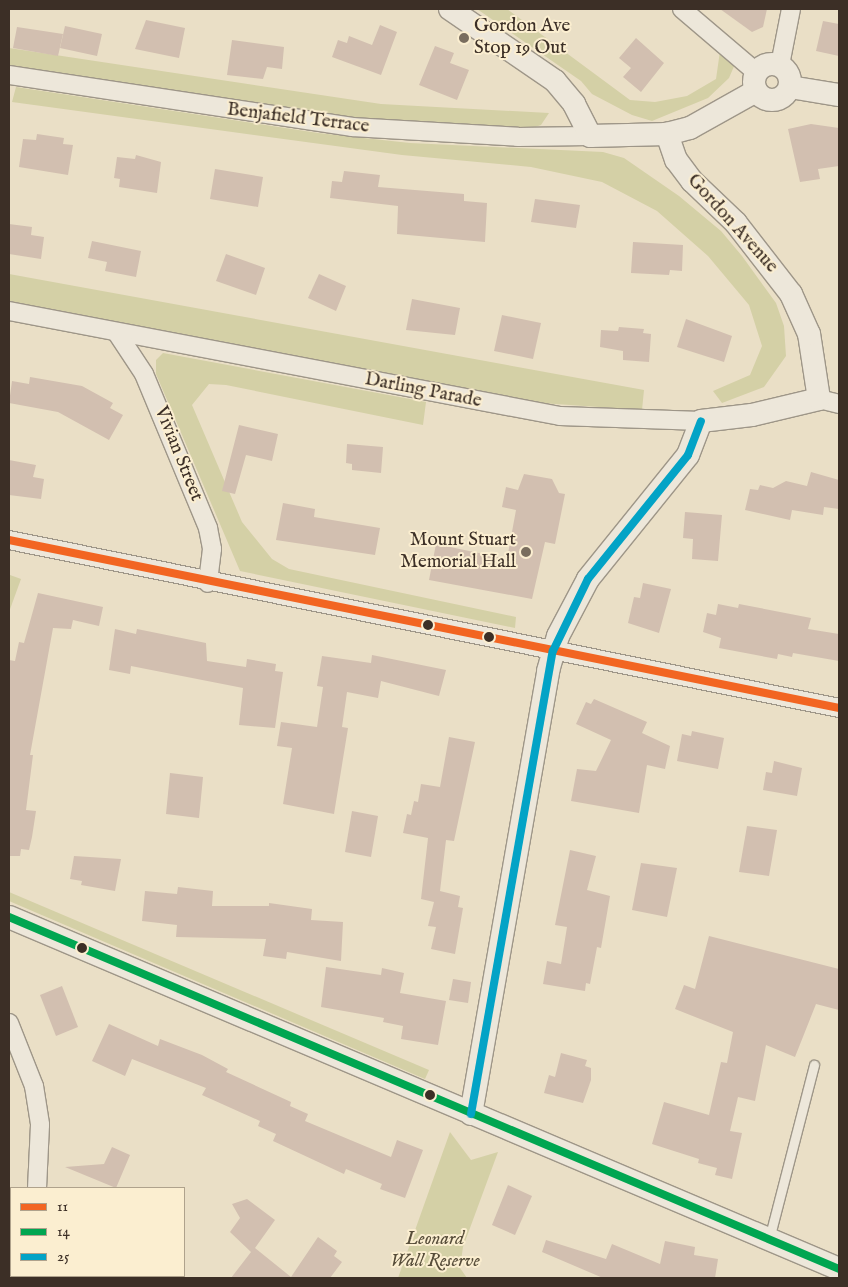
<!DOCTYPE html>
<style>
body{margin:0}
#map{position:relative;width:848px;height:1287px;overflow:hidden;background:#eadfc6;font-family:"IM FELL English",serif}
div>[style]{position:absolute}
.green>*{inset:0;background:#d4d0a6}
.building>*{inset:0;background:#d2bfb0}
.roads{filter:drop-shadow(1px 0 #9e9688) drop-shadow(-1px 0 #9e9688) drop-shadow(0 1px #9e9688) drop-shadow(0 -1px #9e9688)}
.service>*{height:9px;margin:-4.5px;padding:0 4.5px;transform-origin:4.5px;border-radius:4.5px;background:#ede7da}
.minor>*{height:18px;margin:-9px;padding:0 9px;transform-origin:9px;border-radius:9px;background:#ede7da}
.tertiary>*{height:22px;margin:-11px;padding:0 11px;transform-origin:11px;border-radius:11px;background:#ede7da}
.tertiary>.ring{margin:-11px;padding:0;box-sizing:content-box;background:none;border:22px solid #ede7da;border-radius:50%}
.bus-1>*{height:8px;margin:-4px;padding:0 4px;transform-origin:4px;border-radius:4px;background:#f26522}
.bus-2>*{height:8px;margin:-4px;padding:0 4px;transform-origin:4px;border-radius:4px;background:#00a651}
.bus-3>*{height:8px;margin:-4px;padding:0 4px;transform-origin:4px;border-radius:4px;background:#03a3c6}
.dots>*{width:14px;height:14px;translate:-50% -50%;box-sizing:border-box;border:2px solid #fbeed0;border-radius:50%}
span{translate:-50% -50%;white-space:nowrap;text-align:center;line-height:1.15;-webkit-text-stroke:4px #fbeed0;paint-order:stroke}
.poi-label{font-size:19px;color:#3c2f26}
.left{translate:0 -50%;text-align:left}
.right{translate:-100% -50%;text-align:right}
.street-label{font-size:19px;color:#3c2f26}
.park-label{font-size:19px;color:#574d3a;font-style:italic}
.frame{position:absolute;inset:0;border:10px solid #3c2f26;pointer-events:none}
.legend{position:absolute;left:10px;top:1187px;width:175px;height:90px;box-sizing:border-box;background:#fbeed0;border:1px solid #afa28c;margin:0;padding:6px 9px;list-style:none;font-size:15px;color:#3c2f26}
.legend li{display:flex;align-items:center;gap:10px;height:25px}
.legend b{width:25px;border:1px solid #afa28c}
</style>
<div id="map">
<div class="green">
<div style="clip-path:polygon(477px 9px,507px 9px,630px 100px,655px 102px,687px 96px,716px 79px,720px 51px,735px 64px,729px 78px,708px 98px,652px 121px,632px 115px,592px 94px,581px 81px)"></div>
<div style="clip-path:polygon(9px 48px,381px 104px,549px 113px,541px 125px,529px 129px,352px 118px,9px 66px)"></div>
<div style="clip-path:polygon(16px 87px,318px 133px,410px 143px,603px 152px,624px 158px,679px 196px,721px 231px,742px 256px,776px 303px,784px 326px,786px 356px,764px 387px,722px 403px,713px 391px,750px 375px,762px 346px,749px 305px,708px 256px,657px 211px,602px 182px,531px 167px,402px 155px,12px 102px)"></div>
<div style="clip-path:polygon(9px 274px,644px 390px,642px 410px,541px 403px,9px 301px)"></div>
<div style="clip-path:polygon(163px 353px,426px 402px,423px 425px,226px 385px,209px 384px,192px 405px,242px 522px,272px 559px,289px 569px,516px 617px,515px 628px,240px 571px,156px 374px,156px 360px)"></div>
<div style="clip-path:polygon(10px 575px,21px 579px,9px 612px,9px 577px)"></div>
<div style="clip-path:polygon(9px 892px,429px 1070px,425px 1079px,9px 901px)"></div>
<div style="clip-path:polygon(450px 1132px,471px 1160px,498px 1152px,463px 1247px,460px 1268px,467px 1278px,398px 1278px)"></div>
</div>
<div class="building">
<div style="clip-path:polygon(720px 9px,767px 9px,763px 27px,752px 32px)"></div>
<div style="clip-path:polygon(146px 20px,185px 28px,179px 58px,135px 49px)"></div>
<div style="clip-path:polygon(823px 21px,839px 24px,839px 56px,816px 51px)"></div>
<div style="clip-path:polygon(380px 25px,397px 32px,381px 75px,332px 57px,338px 40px,347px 43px,349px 36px,372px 45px)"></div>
<div style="clip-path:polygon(65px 26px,102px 34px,97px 56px,60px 48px)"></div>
<div style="clip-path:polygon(17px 27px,63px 34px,58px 56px,13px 48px)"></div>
<div style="clip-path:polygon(636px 38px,664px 63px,641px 92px,623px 77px,631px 68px,619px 58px)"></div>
<div style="clip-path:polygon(232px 40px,284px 47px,282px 69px,267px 67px,263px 79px,227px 75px)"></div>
<div style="clip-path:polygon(435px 46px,454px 53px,450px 63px,469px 70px,457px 100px,419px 85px)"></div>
<div style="clip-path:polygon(811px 124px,839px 128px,839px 166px,818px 169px,820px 179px,800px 182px,788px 129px)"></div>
<div style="clip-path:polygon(37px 134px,64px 138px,63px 144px,73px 145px,68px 175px,19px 167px,23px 139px,36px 140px)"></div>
<div style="clip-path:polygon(136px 155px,161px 162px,157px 193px,119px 187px,120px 179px,114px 178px,117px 157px,135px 159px)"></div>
<div style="clip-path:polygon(215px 169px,263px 177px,258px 207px,210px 199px)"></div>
<div style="clip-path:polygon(344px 171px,380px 175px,378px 187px,464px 194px,464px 201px,487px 203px,485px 242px,397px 234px,398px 206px,330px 198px,332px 181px,342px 182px)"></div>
<div style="clip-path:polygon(535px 199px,580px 205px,576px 228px,531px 222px)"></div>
<div style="clip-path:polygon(9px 224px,32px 227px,31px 235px,44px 237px,41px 259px,9px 254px)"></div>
<div style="clip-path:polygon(92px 241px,141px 251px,136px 277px,105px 271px,107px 262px,88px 258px)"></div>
<div style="clip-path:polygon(633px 242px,683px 245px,682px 271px,670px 270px,669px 275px,631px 273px)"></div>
<div style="clip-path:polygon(226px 254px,265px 268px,256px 295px,216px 281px)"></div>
<div style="clip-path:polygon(319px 274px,346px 286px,336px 311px,308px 298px)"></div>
<div style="clip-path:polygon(412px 299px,460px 308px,455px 335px,406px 330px)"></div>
<div style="clip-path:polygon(502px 315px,541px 323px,533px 359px,494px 351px)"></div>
<div style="clip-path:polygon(686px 319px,732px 336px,724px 362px,677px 347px)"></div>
<div style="clip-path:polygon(619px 327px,644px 329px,643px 333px,651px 334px,649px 362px,623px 360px,623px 351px,600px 347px,601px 330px,618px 331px)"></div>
<div style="clip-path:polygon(30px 377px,82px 386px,113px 403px,110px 408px,123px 415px,109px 440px,58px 412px,9px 403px,12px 381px,29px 384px)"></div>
<div style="clip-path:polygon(239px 425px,278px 434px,272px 461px,246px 455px,235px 494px,222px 491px)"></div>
<div style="clip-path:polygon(347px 444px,383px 447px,381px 473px,352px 470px,352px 464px,346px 463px)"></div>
<div style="clip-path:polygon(9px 460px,36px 465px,33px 477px,44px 479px,41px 499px,9px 495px)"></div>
<div style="clip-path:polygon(811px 472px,839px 480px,839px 509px,824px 507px,823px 515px,792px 510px,790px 520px,745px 510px,750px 489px,758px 490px,760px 485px,773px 488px,786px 481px,807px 486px)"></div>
<div style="clip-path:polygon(524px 474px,552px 479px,559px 493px,565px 494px,555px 544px,545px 542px,532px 599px,429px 580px,436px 544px,507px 559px,516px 510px,502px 507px,506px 487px,518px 490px)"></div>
<div style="clip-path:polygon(283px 503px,315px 509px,314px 517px,380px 528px,375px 555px,276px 540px)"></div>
<div style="clip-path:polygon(685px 512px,722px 515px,718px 561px,692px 559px,693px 539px,683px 538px)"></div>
<div style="clip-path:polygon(643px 583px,671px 589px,659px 633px,628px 623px,634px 597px,640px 598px)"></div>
<div style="clip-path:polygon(38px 593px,103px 607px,99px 626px,73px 620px,71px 629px,53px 628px,30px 755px,33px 755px,26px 810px,36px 811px,32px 837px,29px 850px,21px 849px,20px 856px,9px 856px,9px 660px,15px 661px,19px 642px,24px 643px)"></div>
<div style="clip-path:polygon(718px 604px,738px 608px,739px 604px,811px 618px,808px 629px,839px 634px,839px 661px,793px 653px,792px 657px,778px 654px,777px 659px,719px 648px,721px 638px,703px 632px,707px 613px,716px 615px)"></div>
<div style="clip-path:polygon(115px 629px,136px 634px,137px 629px,206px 643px,207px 661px,246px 667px,247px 659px,276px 664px,275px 671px,283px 672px,275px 728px,239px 725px,243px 688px,131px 666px,130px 674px,109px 670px)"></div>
<div style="clip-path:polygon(372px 655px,446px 670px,439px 696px,381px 681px,378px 698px,347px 692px,342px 727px,348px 728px,334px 814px,283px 804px,292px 748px,277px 746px,281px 722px,317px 727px,323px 687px,317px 686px,322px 656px,371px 663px)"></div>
<div style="clip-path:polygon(594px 699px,647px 722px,642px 733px,670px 746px,665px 769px,647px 765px,639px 813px,571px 801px,577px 769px,596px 771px,611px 740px,576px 724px,586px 702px,591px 704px)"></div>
<div style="clip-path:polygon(692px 731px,724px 738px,718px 769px,677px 761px,682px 734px,691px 736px)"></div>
<div style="clip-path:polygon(449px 737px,475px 742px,454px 841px,446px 840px,440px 891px,460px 896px,458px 907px,463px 908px,455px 954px,431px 949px,436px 927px,428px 926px,434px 902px,421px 899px,428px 838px,403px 833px,407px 814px,411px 815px,414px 801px,418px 802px,421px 784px,440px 787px)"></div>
<div style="clip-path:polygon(774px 761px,802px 768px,797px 796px,763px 790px,766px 772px,772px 773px)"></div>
<div style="clip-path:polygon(170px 773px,203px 777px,199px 818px,166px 814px)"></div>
<div style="clip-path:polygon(352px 811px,378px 816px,371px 857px,345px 852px)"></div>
<div style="clip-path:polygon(747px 826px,777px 830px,769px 876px,739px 872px)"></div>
<div style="clip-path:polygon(570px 850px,596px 856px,587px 890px,610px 896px,601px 948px,597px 947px,590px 984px,586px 983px,585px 991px,543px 984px,547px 961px,561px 964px,567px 927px,555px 925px)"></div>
<div style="clip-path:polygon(74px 856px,121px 859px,115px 891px,81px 885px,82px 881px,70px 879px)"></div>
<div style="clip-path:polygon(641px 863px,677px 868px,667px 917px,632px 910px)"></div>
<div style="clip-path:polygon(178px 887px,213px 891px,212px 906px,269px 906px,269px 903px,312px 909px,311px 920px,343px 922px,341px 961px,287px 952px,286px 959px,263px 956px,266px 939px,176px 937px,177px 925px,142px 921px,145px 891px,177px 894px)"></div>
<div style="clip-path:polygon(709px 936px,839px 969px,839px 1010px,816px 1004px,795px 1057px,766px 1045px,755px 1101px,738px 1097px,730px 1131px,742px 1133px,732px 1179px,715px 1175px,717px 1168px,698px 1163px,699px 1159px,652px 1144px,664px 1102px,709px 1115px,721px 1062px,727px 1063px,733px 1032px,675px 1009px,684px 985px,695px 989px)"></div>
<div style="clip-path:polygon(326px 967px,381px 975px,382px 968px,404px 973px,400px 993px,446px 1001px,438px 1045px,401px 1039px,403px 1026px,383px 1022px,384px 1018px,321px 1007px)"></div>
<div style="clip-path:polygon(453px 979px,471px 982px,468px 1003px,449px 1000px)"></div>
<div style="clip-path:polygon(62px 986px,78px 1027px,56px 1036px,40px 995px)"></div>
<div style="clip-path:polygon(109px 1024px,158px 1046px,160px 1039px,202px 1055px,228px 1069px,226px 1072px,291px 1102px,290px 1106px,308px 1114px,305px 1121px,391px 1157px,397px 1140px,423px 1150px,405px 1198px,380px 1189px,382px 1184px,346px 1169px,344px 1174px,273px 1141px,276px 1134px,258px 1126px,260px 1121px,202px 1095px,206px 1088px,132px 1059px,125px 1076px,92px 1061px)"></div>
<div style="clip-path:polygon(561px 1053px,587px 1060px,585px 1066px,591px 1068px,591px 1080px,583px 1103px,544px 1093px,549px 1075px,555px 1077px)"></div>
<div style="clip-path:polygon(112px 1147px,130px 1155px,116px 1188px,65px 1167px,104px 1164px)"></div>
<div style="clip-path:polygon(508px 1185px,532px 1196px,515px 1235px,492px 1225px)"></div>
<div style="clip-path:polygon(247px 1199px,275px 1220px,255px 1248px,291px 1277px,318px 1237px,337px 1251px,334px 1256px,342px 1262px,330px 1278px,231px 1278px,251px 1252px,230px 1232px,240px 1218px,232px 1204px)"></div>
<div style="clip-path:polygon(546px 1240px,606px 1259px,612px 1244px,660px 1264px,665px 1241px,695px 1247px,694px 1255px,718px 1259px,715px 1278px,603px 1278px,542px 1252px)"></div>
</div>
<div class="roads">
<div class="service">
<div style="left:769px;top:1239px;width:180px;rotate:-75.5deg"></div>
</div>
<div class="minor">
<div style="left:682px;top:9px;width:97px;rotate:40.4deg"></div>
<div style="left:780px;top:65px;width:57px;rotate:-78.9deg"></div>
<div style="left:9px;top:75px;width:347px;rotate:8.6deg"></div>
<div style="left:352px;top:127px;width:166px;rotate:3.4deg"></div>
<div style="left:518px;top:137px;width:72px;rotate:-0.8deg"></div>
<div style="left:9px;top:311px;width:561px;rotate:10.79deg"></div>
<div style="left:560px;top:416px;width:141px;rotate:2deg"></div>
<div style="left:117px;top:333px;width:49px;rotate:56.6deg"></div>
<div style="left:144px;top:374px;width:167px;rotate:67.4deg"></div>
<div style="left:208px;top:528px;width:21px;rotate:79deg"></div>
<div style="left:212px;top:549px;width:34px;rotate:97deg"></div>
<div style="left:819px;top:399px;width:21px;rotate:14deg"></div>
<div style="left:9px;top:540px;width:847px;rotate:11.44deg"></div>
<div style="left:9px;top:1023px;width:68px;rotate:68.4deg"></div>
<div style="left:34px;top:1086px;width:39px;rotate:81deg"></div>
<div style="left:40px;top:1125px;width:63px;rotate:92.7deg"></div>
<div style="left:23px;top:1278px;width:2px;rotate:-90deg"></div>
</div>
<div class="tertiary">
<div style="left:450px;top:9px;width:127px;rotate:34.4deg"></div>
<div style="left:555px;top:81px;width:30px;rotate:50deg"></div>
<div style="left:574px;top:104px;width:36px;rotate:63deg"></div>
<div style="left:590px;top:136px;width:77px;rotate:-1.5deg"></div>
<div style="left:667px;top:134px;width:24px;rotate:-15deg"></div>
<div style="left:690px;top:128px;width:76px;rotate:-29.3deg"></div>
<div class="ring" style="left:754px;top:64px;width:14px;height:14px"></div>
<div style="left:790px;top:87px;width:50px;rotate:9.3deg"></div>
<div style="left:9px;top:917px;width:902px;rotate:22.98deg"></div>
<div style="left:471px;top:1114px;width:450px;rotate:-80.1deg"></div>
<div style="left:548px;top:671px;width:36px;rotate:-74deg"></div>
<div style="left:558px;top:636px;width:64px;rotate:-62.2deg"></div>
<div style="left:588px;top:579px;width:159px;rotate:-51.1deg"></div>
<div style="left:688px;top:455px;width:36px;rotate:-69deg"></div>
<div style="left:701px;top:421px;width:51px;rotate:-6.7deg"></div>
<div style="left:752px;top:415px;width:69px;rotate:-13.4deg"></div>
<div style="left:819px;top:399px;width:66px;rotate:-98.7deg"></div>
<div style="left:809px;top:334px;width:44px;rotate:-114.2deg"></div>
<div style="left:791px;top:294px;width:90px;rotate:-127.8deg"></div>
<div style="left:736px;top:223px;width:61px;rotate:-136.3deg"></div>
<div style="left:692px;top:181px;width:26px;rotate:-127deg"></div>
<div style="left:676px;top:160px;width:28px;rotate:-109deg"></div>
</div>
</div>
<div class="bus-1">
<div style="left:9px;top:540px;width:847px;rotate:11.44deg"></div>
</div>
<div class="bus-2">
<div style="left:9px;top:917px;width:902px;rotate:22.98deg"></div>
</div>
<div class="bus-3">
<div style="left:471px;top:1114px;width:470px;rotate:-80deg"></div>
<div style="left:553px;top:651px;width:80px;rotate:-64.1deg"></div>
<div style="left:588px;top:579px;width:159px;rotate:-51.1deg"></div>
<div style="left:688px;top:455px;width:36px;rotate:-69deg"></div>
</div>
<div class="dots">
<div style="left:464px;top:38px;background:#796d5e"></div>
<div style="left:526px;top:552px;background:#796d5e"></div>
<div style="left:428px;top:625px;background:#3c2f26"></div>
<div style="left:489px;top:637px;background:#3c2f26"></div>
<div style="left:82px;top:948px;background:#3c2f26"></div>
<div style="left:430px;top:1095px;background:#3c2f26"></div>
</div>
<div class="poi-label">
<span class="left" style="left:474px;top:38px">Gordon Ave<br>Stop 19 Out</span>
<span class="right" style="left:516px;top:552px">Mount Stuart<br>Memorial Hall</span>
</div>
<div class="street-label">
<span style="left:298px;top:119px;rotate:7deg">Benjafield Terrace</span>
<span style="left:732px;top:224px;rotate:48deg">Gordon Avenue</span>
<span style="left:423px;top:391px;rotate:11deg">Darling Parade</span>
<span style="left:178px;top:454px;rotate:68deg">Vivian Street</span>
</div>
<div class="park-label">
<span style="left:435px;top:1251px">Leonard<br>Wall Reserve</span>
</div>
<div class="frame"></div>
<ul class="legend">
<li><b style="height:6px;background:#f26522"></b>11</li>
<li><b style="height:6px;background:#00a651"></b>14</li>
<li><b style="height:6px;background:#03a3c6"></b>25</li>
</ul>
</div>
